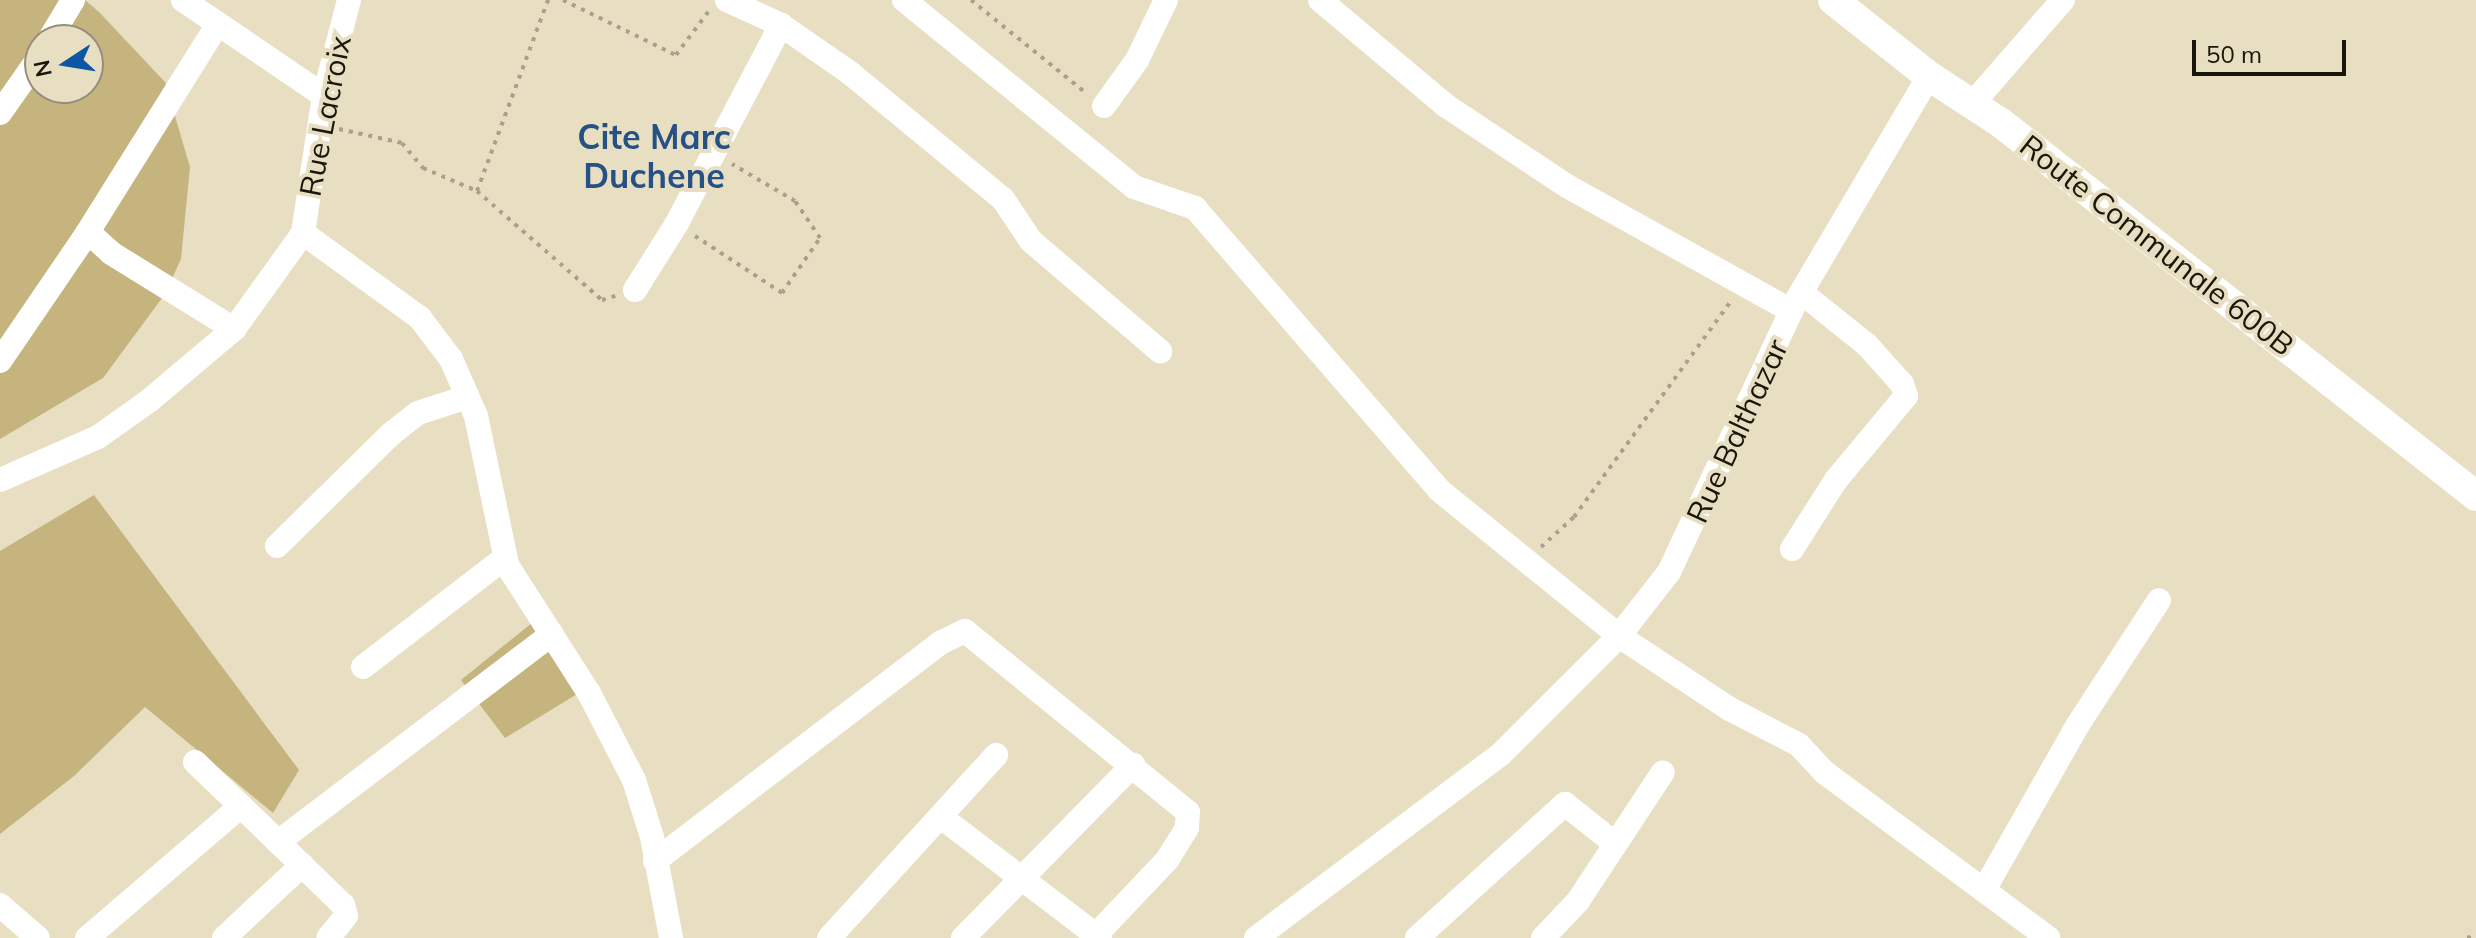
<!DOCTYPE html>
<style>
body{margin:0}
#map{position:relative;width:2476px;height:938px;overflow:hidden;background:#e8dfc2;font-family:Mulish,sans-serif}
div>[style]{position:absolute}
.green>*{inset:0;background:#c5b47e}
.path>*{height:4px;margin-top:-2px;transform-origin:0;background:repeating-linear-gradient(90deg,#a9a18a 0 4px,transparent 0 10px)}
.minor>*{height:24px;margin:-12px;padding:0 12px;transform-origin:12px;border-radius:12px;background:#fff}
.tertiary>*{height:30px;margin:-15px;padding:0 15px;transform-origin:15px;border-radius:15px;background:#fff}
span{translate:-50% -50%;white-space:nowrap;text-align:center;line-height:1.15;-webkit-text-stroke:8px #e8dfc2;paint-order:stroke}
.street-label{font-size:30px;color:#19160b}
.quarter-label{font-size:34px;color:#255185;font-weight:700}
.north{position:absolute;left:24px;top:24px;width:80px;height:80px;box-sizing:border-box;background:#e8dfc2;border:2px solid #958f79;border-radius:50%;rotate:258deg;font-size:22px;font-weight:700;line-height:32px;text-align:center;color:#19160b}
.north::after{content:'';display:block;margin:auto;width:28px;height:36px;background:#0b57a6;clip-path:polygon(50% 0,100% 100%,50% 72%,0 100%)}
.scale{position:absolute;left:2192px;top:40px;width:154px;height:36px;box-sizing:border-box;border:4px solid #19160b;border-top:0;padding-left:10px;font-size:24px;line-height:28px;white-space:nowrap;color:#19160b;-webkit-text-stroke:6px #e8dfc2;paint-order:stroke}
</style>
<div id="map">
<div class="green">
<div style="clip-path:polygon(evenodd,0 0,85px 0,99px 12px,165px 82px,190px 167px,181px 259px,165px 294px,103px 378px,0 439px,0 0,40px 40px,88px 40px,88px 88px,40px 88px,40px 40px)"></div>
<div style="clip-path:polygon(94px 495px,299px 770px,273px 813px,145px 707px,74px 776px,0 834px,0 551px)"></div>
<div style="clip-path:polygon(538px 618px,582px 691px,505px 738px,461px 680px)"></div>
</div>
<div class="path">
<div style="left:563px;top:0;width:126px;rotate:26deg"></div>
<div style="left:676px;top:55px;width:54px;rotate:-53.3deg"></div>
<div style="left:971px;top:0;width:149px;rotate:39deg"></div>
<div style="left:339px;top:129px;width:65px;rotate:12.5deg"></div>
<div style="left:402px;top:143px;width:33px;rotate:50deg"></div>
<div style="left:423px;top:168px;width:59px;rotate:23.1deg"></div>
<div style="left:477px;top:191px;width:166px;rotate:41.1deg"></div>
<div style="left:602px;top:300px;width:14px;rotate:-17deg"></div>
<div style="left:477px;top:191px;width:204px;rotate:-69.6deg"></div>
<div style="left:695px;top:236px;width:104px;rotate:33.2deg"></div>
<div style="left:782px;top:293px;width:67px;rotate:-55.4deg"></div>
<div style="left:820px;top:238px;width:45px;rotate:-124deg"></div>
<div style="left:795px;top:201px;width:73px;rotate:-149.6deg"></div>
<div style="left:1541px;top:547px;width:45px;rotate:-42.3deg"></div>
<div style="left:1574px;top:517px;width:266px;rotate:-54deg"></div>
<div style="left:2467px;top:938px;width:9px;rotate:-18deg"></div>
</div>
<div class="minor">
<div style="left:183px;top:0;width:171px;rotate:34.2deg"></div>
<div style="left:727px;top:0;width:60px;rotate:24.8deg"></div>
<div style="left:781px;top:25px;width:84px;rotate:34.8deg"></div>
<div style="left:850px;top:73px;width:198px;rotate:39.5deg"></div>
<div style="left:1003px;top:199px;width:50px;rotate:56.3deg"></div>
<div style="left:1031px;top:241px;width:170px;rotate:40.5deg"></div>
<div style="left:904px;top:0;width:296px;rotate:39.1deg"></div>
<div style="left:1134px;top:187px;width:65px;rotate:19deg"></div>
<div style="left:1195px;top:208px;width:373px;rotate:49.1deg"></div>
<div style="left:1439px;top:490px;width:232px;rotate:39deg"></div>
<div style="left:1619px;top:636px;width:131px;rotate:33.4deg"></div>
<div style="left:1728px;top:708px;width:80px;rotate:27.5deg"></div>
<div style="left:1799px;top:745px;width:37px;rotate:47deg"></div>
<div style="left:1824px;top:772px;width:279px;rotate:36.5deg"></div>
<div style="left:1320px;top:0;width:163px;rotate:40deg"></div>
<div style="left:1445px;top:105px;width:146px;rotate:33.6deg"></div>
<div style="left:1567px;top:186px;width:257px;rotate:29.1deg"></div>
<div style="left:216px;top:27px;width:242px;rotate:122deg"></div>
<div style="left:88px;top:232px;width:31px;rotate:42deg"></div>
<div style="left:111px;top:253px;width:145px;rotate:31.7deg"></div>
<div style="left:49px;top:40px;width:47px;rotate:-59deg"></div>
<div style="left:1973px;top:103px;width:137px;rotate:-48.9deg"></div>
<div style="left:1104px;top:106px;width:57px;rotate:-54.3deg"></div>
<div style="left:1137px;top:60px;width:67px;rotate:-64.2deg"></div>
<div style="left:0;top:113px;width:70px;rotate:-54.9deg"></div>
<div style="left:303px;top:233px;width:145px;rotate:36deg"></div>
<div style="left:420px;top:318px;width:51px;rotate:52.9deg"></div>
<div style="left:451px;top:359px;width:62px;rotate:66.3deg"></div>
<div style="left:476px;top:416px;width:152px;rotate:78.2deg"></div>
<div style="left:507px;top:565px;width:152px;rotate:57.4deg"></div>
<div style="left:589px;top:693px;width:98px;rotate:62.7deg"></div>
<div style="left:634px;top:780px;width:60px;rotate:72.5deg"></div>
<div style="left:652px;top:837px;width:103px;rotate:79.3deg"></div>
<div style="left:635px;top:290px;width:79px;rotate:-57.9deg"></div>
<div style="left:677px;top:223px;width:224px;rotate:-62.3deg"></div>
<div style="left:0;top:361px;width:156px;rotate:-55.7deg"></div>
<div style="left:0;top:480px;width:107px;rotate:-23.7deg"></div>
<div style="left:98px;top:437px;width:64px;rotate:-35.4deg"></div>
<div style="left:150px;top:400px;width:110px;rotate:-40.2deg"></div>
<div style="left:234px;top:329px;width:62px;rotate:-54.2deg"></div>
<div style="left:270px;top:279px;width:57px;rotate:-54.3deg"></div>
<div style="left:303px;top:233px;width:139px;rotate:-81.3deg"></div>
<div style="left:324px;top:96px;width:99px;rotate:-75.4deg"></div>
<div style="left:277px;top:546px;width:160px;rotate:-44.5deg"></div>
<div style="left:391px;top:434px;width:34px;rotate:-38deg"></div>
<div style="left:418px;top:413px;width:52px;rotate:-18.1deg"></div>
<div style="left:1792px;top:549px;width:82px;rotate:-57.5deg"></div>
<div style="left:1836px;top:480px;width:109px;rotate:-50.2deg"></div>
<div style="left:1906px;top:396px;width:13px;rotate:-108deg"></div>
<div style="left:1902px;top:384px;width:52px;rotate:-131.9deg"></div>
<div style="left:1867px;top:345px;width:83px;rotate:-141.3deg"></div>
<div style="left:363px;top:667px;width:180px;rotate:-37.6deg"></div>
<div style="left:195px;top:762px;width:115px;rotate:43.9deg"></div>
<div style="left:278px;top:842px;width:344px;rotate:-37.2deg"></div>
<div style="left:941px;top:817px;width:200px;rotate:37.3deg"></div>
<div style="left:278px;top:842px;width:91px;rotate:44.1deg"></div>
<div style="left:343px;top:905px;width:11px;rotate:75deg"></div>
<div style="left:346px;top:916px;width:28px;rotate:129deg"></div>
<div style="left:655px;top:861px;width:359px;rotate:-37.4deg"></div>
<div style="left:940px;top:643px;width:28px;rotate:-26deg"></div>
<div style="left:965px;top:631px;width:287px;rotate:39.1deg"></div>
<div style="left:1188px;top:812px;width:16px;rotate:94deg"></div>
<div style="left:1187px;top:828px;width:36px;rotate:122deg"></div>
<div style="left:1168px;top:859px;width:109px;rotate:133.5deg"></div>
<div style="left:1984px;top:890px;width:189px;rotate:-60.4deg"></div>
<div style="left:2077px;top:726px;width:150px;rotate:-56.9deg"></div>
<div style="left:0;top:905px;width:50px;rotate:41deg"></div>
<div style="left:87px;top:938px;width:203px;rotate:-40.6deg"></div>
<div style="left:224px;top:938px;width:107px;rotate:-43.1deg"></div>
<div style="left:829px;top:938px;width:248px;rotate:-47.6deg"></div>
<div style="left:963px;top:938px;width:243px;rotate:-45.5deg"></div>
<div style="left:1256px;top:938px;width:306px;rotate:-36.9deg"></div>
<div style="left:1501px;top:754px;width:167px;rotate:-45deg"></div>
<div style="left:1619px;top:636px;width:81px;rotate:-52deg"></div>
<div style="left:1669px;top:572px;width:299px;rotate:-64.9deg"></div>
<div style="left:1796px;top:301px;width:261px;rotate:-59.4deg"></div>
<div style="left:1417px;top:938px;width:200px;rotate:-42.2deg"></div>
<div style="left:1565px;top:804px;width:61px;rotate:38.4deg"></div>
<div style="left:1543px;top:938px;width:51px;rotate:-46.6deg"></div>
<div style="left:1578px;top:901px;width:154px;rotate:-56.6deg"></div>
</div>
<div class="tertiary">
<div style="left:1833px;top:0;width:122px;rotate:38.4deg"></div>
<div style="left:1929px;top:76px;width:86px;rotate:33.1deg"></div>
<div style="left:2001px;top:123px;width:604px;rotate:38.14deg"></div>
</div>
<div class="street-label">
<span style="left:325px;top:116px;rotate:-79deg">Rue Lacroix</span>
<span style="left:2157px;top:245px;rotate:38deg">Route Communale 600B</span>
<span style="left:1737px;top:431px;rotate:-65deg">Rue Balthazar</span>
</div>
<div class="quarter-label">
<span style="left:654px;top:156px">Cite Marc<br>Duchene</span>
</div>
<div class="north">N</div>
<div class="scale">50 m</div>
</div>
